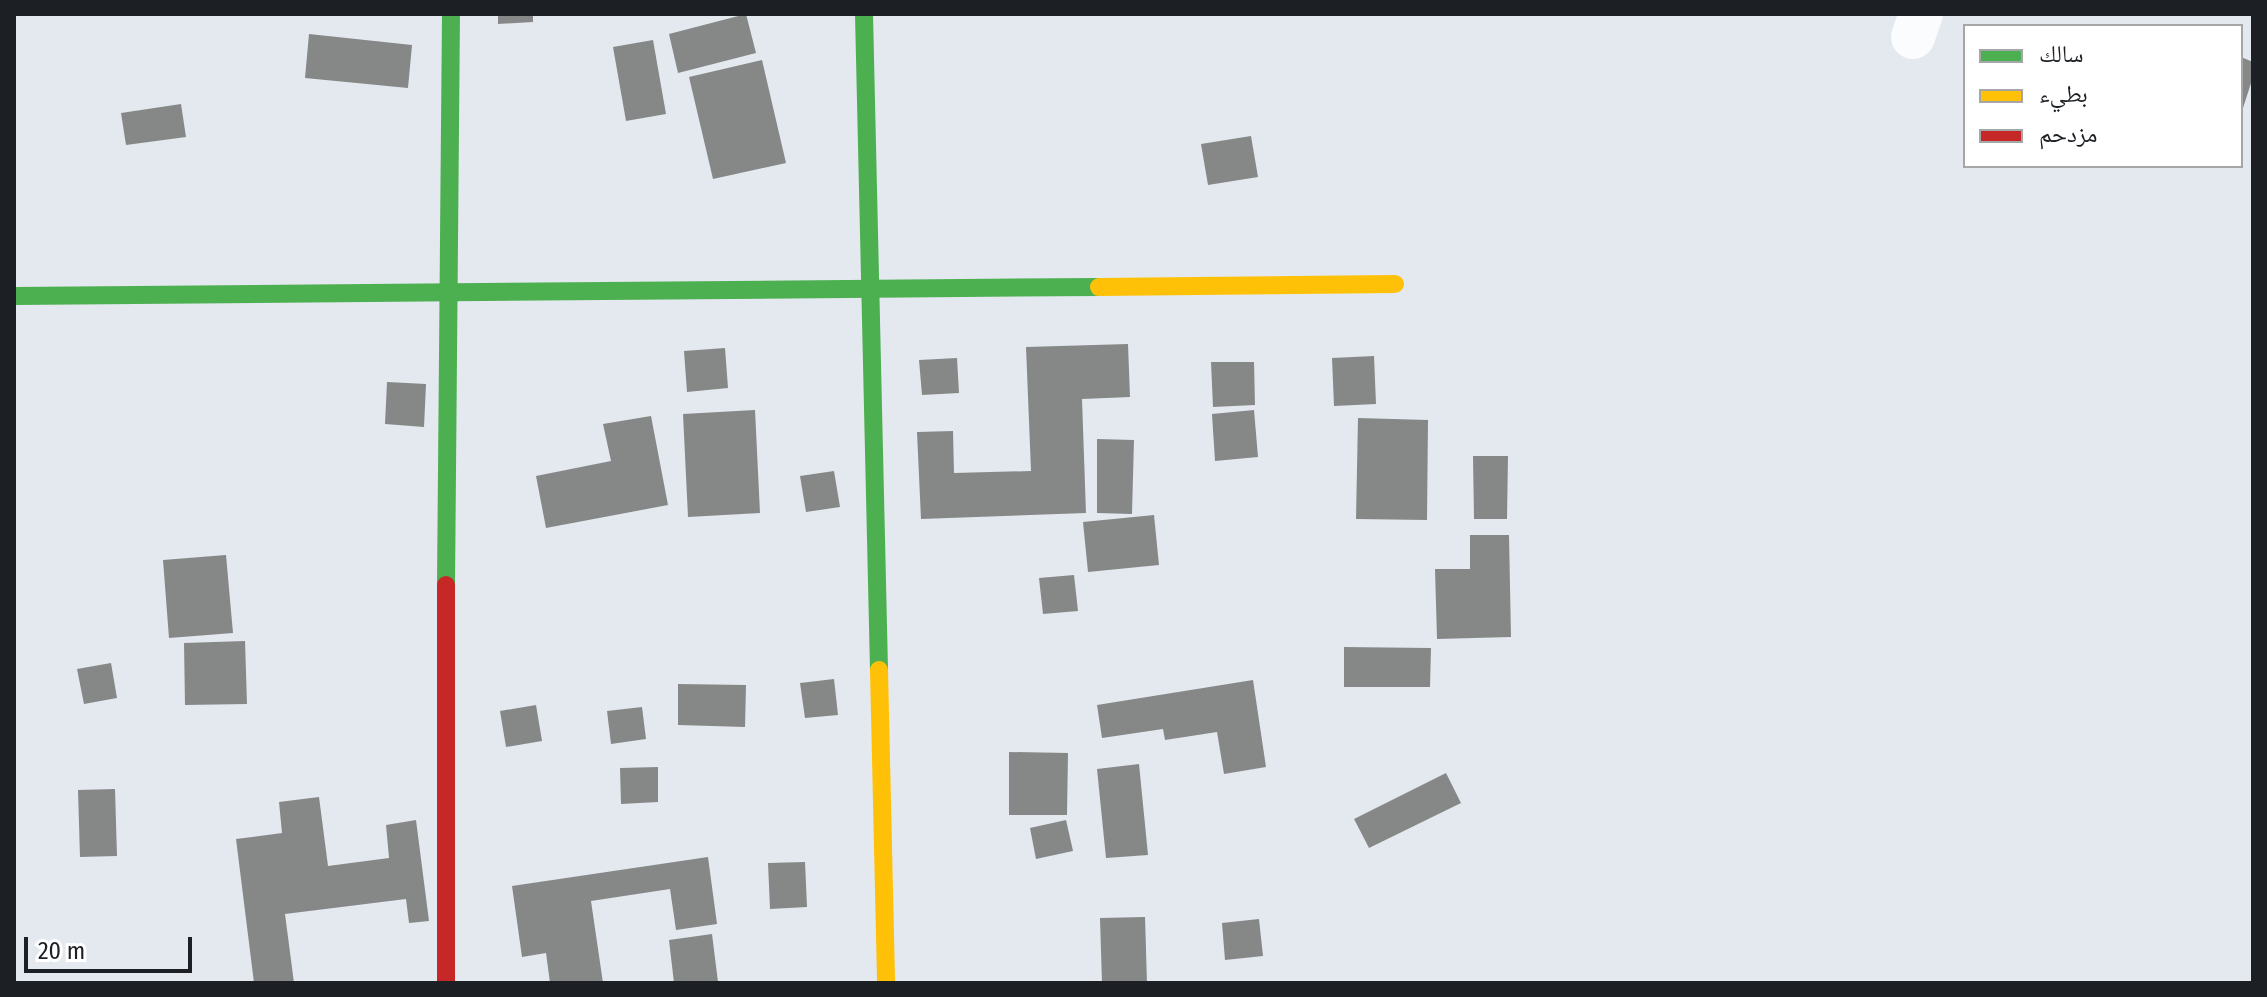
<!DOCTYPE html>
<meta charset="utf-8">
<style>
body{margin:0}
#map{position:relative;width:2267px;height:997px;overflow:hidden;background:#e3e9ef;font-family:"Fira Sans Condensed","Noto Naskh Arabic",sans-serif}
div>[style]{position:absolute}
.building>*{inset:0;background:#868888}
.street>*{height:44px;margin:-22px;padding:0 22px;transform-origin:22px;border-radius:22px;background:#fbfcfd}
.fast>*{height:18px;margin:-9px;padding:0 9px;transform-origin:9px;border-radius:9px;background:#4caf50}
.slow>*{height:18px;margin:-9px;padding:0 9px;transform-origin:9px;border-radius:9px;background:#ffc107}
.jam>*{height:18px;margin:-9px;padding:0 9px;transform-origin:9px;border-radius:9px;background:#c62828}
span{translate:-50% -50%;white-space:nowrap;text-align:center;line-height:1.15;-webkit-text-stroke:8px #fff;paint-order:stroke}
.frame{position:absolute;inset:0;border:16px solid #1c2024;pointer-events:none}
.legend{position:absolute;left:1963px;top:24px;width:280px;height:144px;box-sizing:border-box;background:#fff;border:2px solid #a4a6a7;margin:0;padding:10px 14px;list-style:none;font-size:24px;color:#1c2024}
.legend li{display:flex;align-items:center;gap:16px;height:40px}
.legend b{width:40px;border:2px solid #a4a6a7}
.scale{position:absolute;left:24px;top:937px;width:168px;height:36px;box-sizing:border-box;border:4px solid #1c2024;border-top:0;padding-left:10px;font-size:24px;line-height:28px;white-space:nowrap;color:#1c2024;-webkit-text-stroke:6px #fff;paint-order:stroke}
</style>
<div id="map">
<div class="building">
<div style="clip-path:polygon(498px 14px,533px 14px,533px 22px,498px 24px)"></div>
<div style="clip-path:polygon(746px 14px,756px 53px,678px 73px,669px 34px)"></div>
<div style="clip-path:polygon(309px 34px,412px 45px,408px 88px,305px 78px)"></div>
<div style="clip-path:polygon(653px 40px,666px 114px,626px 121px,613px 47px)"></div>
<div style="clip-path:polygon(2241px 57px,2253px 62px,2253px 77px,2242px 111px)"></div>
<div style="clip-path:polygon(762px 60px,786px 163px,713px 179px,689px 77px)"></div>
<div style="clip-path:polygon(181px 104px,186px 137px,126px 145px,121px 113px)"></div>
<div style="clip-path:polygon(1251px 136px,1258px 177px,1208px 185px,1201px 144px)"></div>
<div style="clip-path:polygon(1128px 344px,1130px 397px,1082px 399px,1086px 513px,921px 519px,917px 432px,953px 431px,954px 473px,1031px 471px,1026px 347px)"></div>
<div style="clip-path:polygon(725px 348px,728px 388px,687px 392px,684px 351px)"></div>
<div style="clip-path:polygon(1374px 356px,1376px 404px,1334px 406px,1332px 358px)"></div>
<div style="clip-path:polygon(957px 358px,959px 393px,922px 395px,919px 360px)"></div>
<div style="clip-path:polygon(1211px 362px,1254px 362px,1255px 405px,1213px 407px)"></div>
<div style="clip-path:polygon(387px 382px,426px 384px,424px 427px,385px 424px)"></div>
<div style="clip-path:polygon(755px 410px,760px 513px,688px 517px,683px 414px)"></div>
<div style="clip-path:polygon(1254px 410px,1258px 457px,1215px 461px,1212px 414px)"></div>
<div style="clip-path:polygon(651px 416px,668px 505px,546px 528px,536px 476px,611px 461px,603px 424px)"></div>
<div style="clip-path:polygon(1358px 418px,1428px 420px,1427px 520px,1356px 519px)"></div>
<div style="clip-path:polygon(1097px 439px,1134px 440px,1132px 514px,1097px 513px)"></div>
<div style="clip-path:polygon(1473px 456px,1508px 456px,1507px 519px,1474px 519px)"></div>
<div style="clip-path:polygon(834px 471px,840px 507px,806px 512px,800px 476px)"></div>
<div style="clip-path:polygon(1154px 515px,1159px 565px,1088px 572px,1083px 522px)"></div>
<div style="clip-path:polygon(1470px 535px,1509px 535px,1511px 637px,1437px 639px,1435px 569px,1470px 569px)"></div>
<div style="clip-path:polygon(226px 555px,233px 633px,169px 638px,163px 560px)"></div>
<div style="clip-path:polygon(1074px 575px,1078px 611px,1043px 614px,1039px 578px)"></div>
<div style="clip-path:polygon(245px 641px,247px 704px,185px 705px,184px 643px)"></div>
<div style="clip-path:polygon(1344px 647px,1431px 648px,1430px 687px,1344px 687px)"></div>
<div style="clip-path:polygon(111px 663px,117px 698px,84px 704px,77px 669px)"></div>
<div style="clip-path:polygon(834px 679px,838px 715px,805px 718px,800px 683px)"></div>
<div style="clip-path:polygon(1253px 680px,1266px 767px,1224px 774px,1217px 732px,1165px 740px,1163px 729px,1102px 738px,1097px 705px)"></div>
<div style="clip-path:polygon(678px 684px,746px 685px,745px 727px,678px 725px)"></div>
<div style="clip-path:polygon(536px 705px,542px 741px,506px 747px,500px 711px)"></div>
<div style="clip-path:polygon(642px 707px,646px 739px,611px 744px,607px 711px)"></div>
<div style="clip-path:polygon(1009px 752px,1068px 753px,1067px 815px,1009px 815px)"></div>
<div style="clip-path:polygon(1139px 764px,1148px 855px,1106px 858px,1097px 769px)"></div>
<div style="clip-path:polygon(658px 767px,658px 802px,621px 804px,620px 768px)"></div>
<div style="clip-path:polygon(1446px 773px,1461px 803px,1369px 848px,1354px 819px)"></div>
<div style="clip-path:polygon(115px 789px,117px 856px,80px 857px,78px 790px)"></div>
<div style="clip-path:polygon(319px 797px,328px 866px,389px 858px,386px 825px,416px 820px,429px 921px,409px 923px,406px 899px,285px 914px,294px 983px,254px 983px,236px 839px,282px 833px,279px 802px)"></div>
<div style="clip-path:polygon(1066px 820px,1073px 851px,1036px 859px,1030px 828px)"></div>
<div style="clip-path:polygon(708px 857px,717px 924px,676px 930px,670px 889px,591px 901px,603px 983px,550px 983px,546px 953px,522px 957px,512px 886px)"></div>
<div style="clip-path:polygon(805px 862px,807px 907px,770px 909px,768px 863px)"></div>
<div style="clip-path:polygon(1145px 917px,1147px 983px,1102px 983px,1100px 918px)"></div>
<div style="clip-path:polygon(1259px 919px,1263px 956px,1225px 960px,1222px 923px)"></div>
<div style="clip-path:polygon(712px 934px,718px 982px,674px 983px,669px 940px)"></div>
</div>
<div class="street">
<div style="left:1913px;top:37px;width:24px;rotate:-71deg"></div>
</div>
<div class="fast">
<div style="left:864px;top:14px;width:656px;rotate:88.69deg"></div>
<div style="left:14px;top:296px;width:1085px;rotate:-0.48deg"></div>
<div style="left:446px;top:585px;width:571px;rotate:-89.5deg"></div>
</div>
<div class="slow">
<div style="left:1099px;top:287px;width:296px;rotate:-0.6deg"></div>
<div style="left:879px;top:670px;width:313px;rotate:88.7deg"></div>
</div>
<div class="jam">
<div style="left:446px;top:585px;width:398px;rotate:90deg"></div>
</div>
<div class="frame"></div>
<ul class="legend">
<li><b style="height:10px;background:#4caf50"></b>سالك</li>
<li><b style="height:10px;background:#ffc107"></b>بطيء</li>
<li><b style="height:10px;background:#c62828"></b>مزدحم</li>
</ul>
<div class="scale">20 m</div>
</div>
